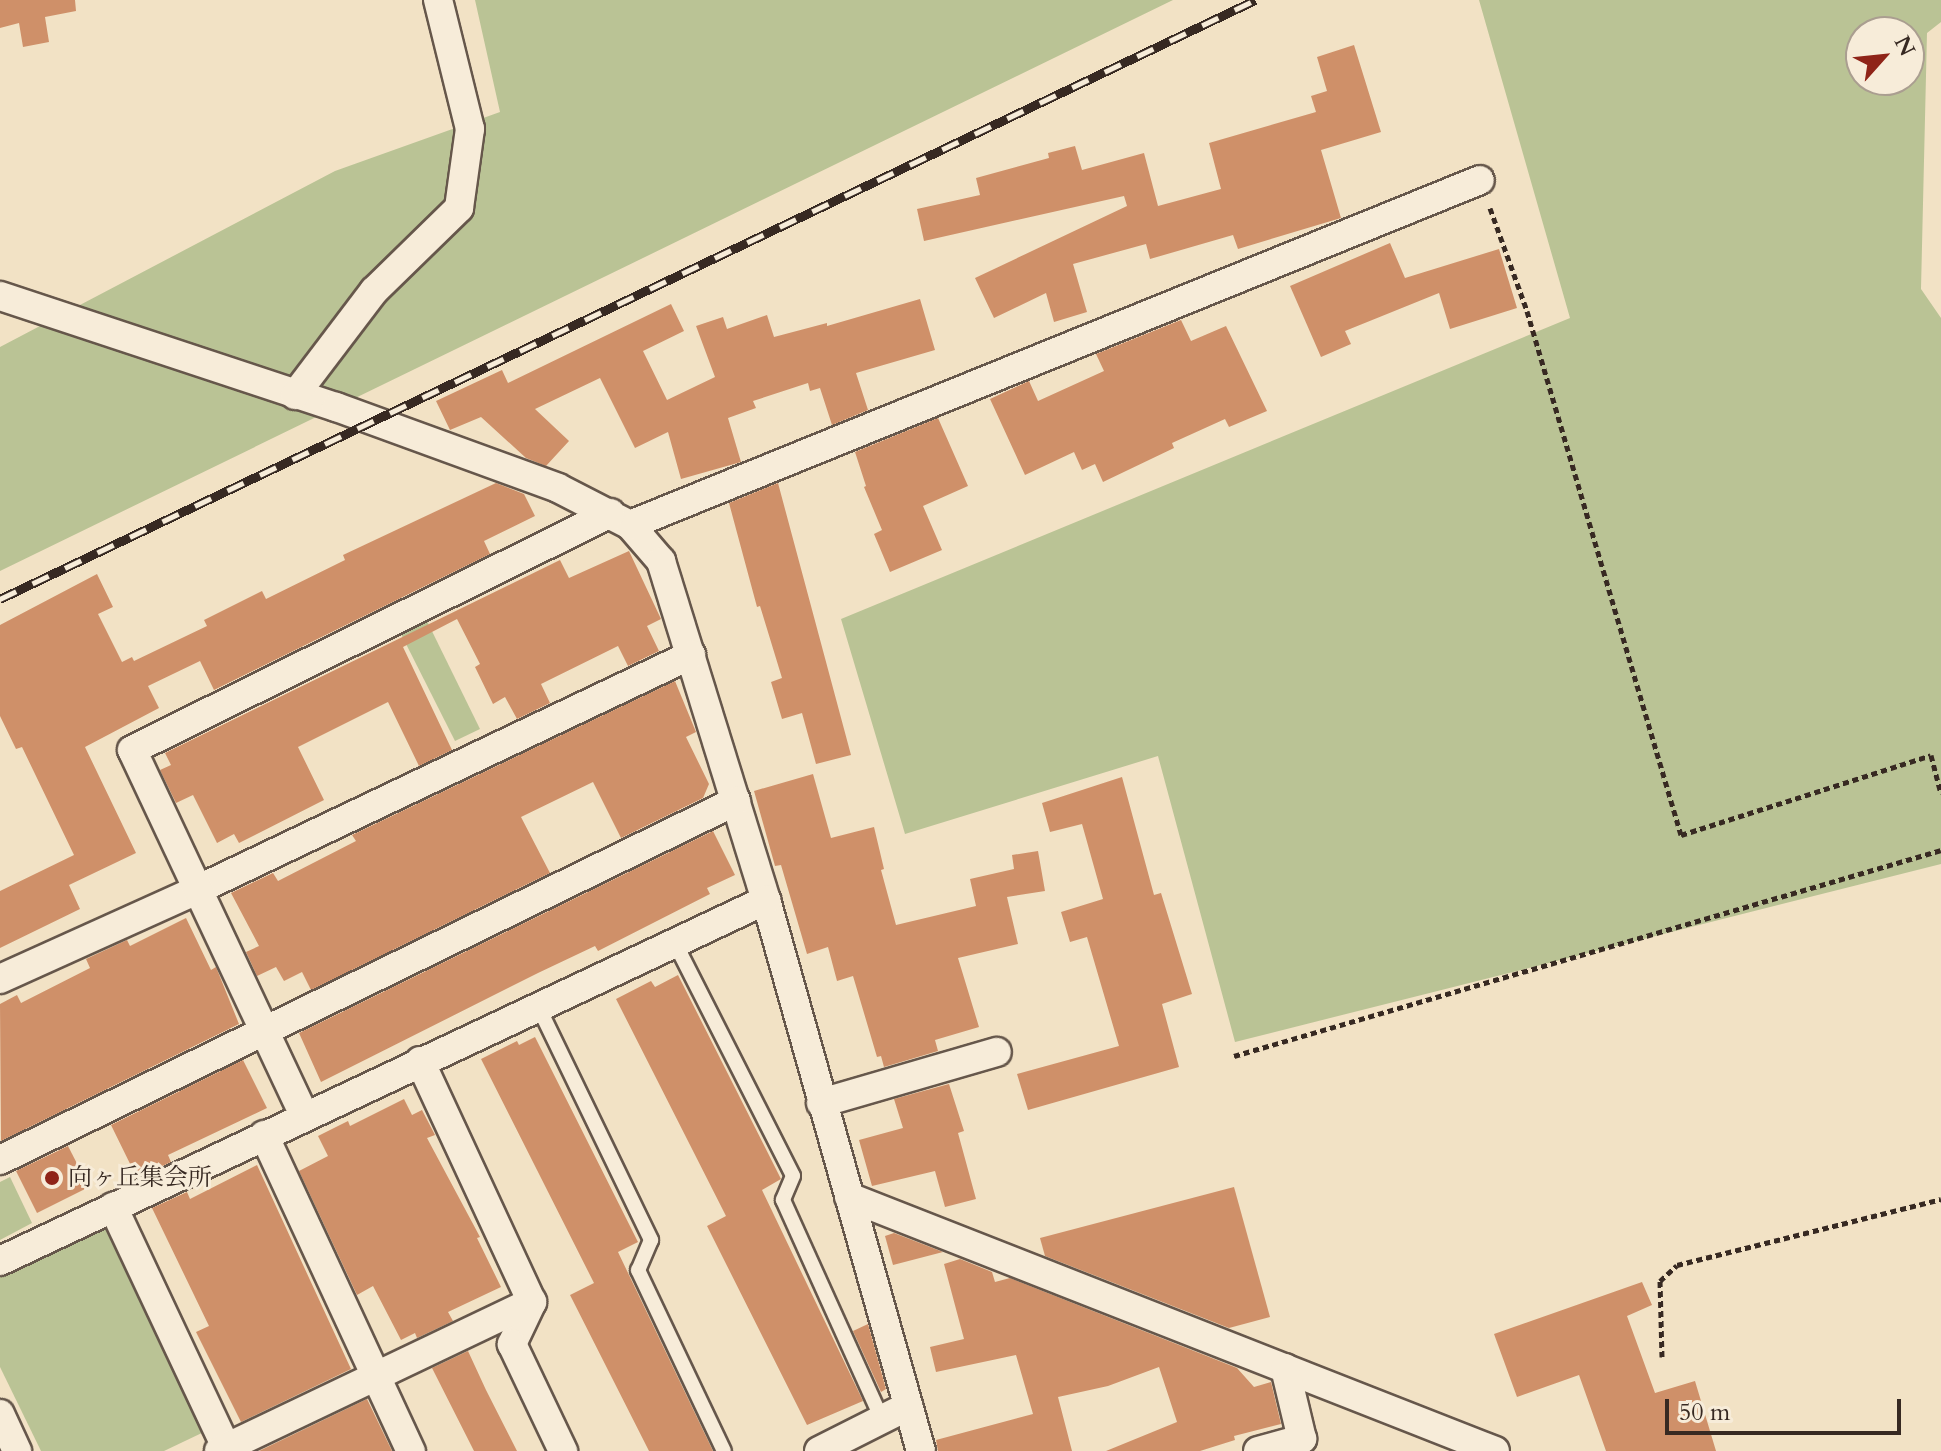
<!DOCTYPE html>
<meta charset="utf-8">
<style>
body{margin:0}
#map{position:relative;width:1941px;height:1451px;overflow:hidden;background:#f2e2c5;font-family:Cardo,"Noto Serif JP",serif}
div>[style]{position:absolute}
.green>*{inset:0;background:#bac395}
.building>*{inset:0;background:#cf9069}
.path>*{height:5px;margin-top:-2.5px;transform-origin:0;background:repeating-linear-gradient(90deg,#372922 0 6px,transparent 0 10px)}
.roads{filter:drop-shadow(2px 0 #66574b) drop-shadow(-2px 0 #66574b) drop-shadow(0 2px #66574b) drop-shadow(0 -2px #66574b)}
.lane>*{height:14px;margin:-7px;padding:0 7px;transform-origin:7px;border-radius:7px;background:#f7ecd9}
.street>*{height:28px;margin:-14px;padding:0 14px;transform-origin:14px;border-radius:14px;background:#f7ecd9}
.rail>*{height:9px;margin-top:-4.5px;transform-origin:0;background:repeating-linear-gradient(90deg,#f7ecd9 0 18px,#372922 0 36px);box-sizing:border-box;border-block:2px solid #372922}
.dots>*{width:22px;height:22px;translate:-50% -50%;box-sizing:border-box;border:4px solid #f7ecd9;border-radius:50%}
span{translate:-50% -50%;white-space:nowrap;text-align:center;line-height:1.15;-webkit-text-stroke:6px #f7ecd9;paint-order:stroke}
.poi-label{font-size:24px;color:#372922}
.left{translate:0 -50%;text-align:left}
.north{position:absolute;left:1845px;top:16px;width:80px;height:80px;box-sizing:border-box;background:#f7ecd9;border:2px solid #aa9e90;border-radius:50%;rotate:63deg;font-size:22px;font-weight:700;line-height:32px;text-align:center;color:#372922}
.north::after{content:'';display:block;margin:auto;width:28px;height:36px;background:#8f2418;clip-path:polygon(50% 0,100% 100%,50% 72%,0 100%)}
.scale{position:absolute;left:1665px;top:1399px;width:236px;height:36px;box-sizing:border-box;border:4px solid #372922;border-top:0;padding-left:10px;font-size:24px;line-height:28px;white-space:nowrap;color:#372922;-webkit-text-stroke:6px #f7ecd9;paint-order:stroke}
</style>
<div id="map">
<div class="green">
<div style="clip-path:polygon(475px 0,1173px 0,0 571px,0 347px,335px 171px,500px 112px)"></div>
<div style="clip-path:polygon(evenodd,1479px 0,1941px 0,1941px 22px,1927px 33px,1921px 289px,1941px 318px,1941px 864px,1235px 1042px,1158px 756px,905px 834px,841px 619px,1570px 318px,1479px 0,1861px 32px,1909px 32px,1909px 80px,1861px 80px,1861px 32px)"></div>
<div style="clip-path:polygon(426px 619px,480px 729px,455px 741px,400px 632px)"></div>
<div style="clip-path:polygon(10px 1177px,32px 1223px,0 1240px,0 1182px)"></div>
<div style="clip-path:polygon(105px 1223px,206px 1431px,164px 1451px,41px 1451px,0 1367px,0 1274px)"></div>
</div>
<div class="building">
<div style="clip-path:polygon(0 0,75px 0,76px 11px,45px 17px,49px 42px,23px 47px,19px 23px,0 28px)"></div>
<div style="clip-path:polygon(1354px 45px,1381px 132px,1321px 150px,1341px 218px,1238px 249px,1233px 235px,1150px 259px,1146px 244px,1073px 264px,1087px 312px,1054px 322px,1046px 293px,994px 318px,975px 278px,1127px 206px,1124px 196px,924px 241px,917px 209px,980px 195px,976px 178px,1049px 158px,1048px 153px,1075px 146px,1082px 170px,1144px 153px,1158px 206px,1221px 189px,1209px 143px,1316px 112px,1311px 96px,1327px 91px,1317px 57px)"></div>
<div style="clip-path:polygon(1390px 243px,1405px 278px,1499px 249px,1517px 308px,1450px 329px,1439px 293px,1345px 331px,1351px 344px,1321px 357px,1290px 286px)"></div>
<div style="clip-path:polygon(920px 299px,935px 350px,856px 373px,868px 410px,832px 425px,820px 388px,810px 391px,808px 383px,753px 401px,756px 408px,728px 418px,741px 462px,681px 479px,668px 432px,635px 448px,600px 378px,535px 409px,569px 441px,546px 466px,526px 458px,481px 417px,450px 430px,436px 401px,502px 370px,508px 383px,671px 304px,684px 331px,643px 351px,667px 400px,715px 377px,696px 326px,723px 317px,727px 329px,767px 315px,774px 337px,827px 323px,827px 326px)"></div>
<div style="clip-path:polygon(1181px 320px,1191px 341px,1226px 326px,1267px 411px,1229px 427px,1225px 419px,1172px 443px,1174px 448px,1103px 482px,1095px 464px,1082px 470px,1074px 452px,1025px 475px,990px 399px,1029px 381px,1038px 401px,1104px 371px,1096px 354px)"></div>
<div style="clip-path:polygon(938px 418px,968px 486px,923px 506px,942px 550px,890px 572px,874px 534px,882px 530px,864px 487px,866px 486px,855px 452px)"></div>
<div style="clip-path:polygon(496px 483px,524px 494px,535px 516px,484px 541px,490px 554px,214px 690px,200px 661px,148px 686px,159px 708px,85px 747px,136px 853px,69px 885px,80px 909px,0 948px,0 891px,74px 855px,22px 747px,16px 749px,0 716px,0 625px,97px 574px,113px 607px,98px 614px,122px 662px,132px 657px,134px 661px,207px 626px,204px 620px,262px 591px,266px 599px,345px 560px,343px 555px)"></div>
<div style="clip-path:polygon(778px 483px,851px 755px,816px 764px,802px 713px,782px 719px,771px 682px,782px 678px,760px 606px,757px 607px,729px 503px)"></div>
<div style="clip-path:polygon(629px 551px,661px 619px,647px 626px,659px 651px,628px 666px,618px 646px,541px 684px,550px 703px,517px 719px,505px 697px,493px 704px,475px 667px,480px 664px,457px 619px,403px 647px,452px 750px,419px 766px,388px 702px,298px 747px,324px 800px,239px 843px,234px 834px,217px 843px,193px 795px,176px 803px,160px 770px,171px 765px,165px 753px,560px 560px,569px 578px)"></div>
<div style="clip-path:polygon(675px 681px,696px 732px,686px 737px,709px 784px,703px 798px,621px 838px,593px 782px,521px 817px,550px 873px,311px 990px,302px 972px,284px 981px,276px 967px,257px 976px,246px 952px,259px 946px,231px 893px,273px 873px,278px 881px,356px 841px,352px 835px)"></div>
<div style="clip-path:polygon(813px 774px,831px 838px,874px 827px,884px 869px,881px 870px,896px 925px,976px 906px,970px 879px,1014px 869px,1012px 855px,1038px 851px,1045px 891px,1007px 897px,1018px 944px,958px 958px,979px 1027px,935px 1040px,938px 1051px,884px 1067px,881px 1056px,877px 1057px,853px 976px,837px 981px,828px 947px,807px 954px,781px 865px,775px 866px,754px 791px)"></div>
<div style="clip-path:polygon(1122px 777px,1154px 895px,1161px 893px,1192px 994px,1162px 1004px,1179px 1067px,1028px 1110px,1017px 1074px,1119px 1046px,1087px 937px,1070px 942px,1061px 912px,1103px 899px,1082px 824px,1050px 832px,1042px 803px)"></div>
<div style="clip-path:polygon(713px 831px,735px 875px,707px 888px,710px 894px,598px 951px,595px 946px,538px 973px,321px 1082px,299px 1033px)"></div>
<div style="clip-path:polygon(186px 918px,211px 970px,216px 967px,239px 1024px,1px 1141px,0 1004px,17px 995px,21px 1003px,90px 968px,86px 959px,127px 940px,130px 946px)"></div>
<div style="clip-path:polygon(678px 975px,781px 1179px,762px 1190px,863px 1401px,807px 1425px,707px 1226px,726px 1216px,616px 999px,651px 981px,655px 987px)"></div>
<div style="clip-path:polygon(535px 1037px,638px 1242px,618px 1252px,713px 1451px,649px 1451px,570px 1295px,594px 1283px,481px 1059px,517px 1041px,519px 1045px)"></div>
<div style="clip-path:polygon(243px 1060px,267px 1108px,168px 1155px,171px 1162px,137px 1178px,111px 1125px)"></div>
<div style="clip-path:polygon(949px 1084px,964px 1131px,958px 1133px,976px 1199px,945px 1207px,935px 1171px,872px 1186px,859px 1140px,903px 1128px,894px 1099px)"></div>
<div style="clip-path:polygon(404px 1099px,412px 1115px,422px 1110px,435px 1135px,427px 1138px,480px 1237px,477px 1238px,501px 1287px,448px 1312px,453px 1321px,417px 1338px,415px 1333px,401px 1340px,373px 1286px,357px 1295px,299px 1171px,328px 1156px,318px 1136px,348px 1121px,350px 1126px)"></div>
<div style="clip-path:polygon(68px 1146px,89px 1187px,37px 1213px,16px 1171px)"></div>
<div style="clip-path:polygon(257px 1165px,351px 1369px,241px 1422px,196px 1332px,209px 1326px,152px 1208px,187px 1192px,190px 1199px)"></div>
<div style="clip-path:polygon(1234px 1187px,1270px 1317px,1229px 1328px,1045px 1256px,1040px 1238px)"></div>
<div style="clip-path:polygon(894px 1233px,943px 1252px,893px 1265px,885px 1236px)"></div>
<div style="clip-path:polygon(960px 1259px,992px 1272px,995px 1282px,1010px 1278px,1237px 1368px,1254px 1387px,1271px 1382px,1281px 1424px,1234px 1436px,1235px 1440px,1200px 1451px,1106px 1451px,1177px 1422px,1159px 1367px,1108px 1386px,1058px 1397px,1072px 1451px,938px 1451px,936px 1440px,1033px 1414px,1016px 1355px,936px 1372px,930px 1347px,964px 1339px,944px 1264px)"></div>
<div style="clip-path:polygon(1642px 1282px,1652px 1305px,1627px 1316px,1655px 1393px,1695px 1381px,1716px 1451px,1606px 1451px,1579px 1375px,1517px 1397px,1494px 1334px)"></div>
<div style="clip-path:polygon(868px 1324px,886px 1389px,881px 1392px,853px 1331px)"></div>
<div style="clip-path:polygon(468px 1351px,486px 1390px,517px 1451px,474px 1451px,432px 1368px)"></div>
<div style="clip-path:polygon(367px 1399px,392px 1451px,259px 1451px)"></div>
</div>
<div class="path">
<div style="left:1490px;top:208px;width:109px;rotate:70.2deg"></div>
<div style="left:1527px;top:311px;width:546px;rotate:73.62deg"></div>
<div style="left:1681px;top:835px;width:262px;rotate:-17.7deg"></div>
<div style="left:1931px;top:755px;width:40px;rotate:75.6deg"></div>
<div style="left:1234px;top:1056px;width:736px;rotate:-16.24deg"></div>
<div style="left:1662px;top:1357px;width:76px;rotate:-91.5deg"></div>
<div style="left:1660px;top:1281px;width:23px;rotate:-43deg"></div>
<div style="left:1677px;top:1265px;width:272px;rotate:-14deg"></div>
</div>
<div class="roads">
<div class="lane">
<div style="left:674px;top:941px;width:263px;rotate:63.1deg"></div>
<div style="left:793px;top:1176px;width:26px;rotate:113deg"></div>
<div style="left:783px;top:1200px;width:240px;rotate:65.7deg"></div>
<div style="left:538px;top:1006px;width:260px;rotate:64.2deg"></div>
<div style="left:651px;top:1240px;width:33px;rotate:113deg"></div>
<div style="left:638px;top:1270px;width:200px;rotate:64.6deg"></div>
</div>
<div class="street">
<div style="left:0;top:296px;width:354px;rotate:18.3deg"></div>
<div style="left:336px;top:407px;width:236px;rotate:20deg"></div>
<div style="left:558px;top:488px;width:81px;rotate:27.2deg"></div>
<div style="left:630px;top:525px;width:48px;rotate:49.3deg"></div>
<div style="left:661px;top:561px;width:355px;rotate:72.8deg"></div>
<div style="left:766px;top:900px;width:572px;rotate:74.29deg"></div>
<div style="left:295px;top:395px;width:131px;rotate:-52.8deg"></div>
<div style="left:374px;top:291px;width:119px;rotate:-44.3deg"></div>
<div style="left:459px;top:208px;width:80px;rotate:-82.1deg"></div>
<div style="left:470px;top:129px;width:133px;rotate:-103.9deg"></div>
<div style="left:630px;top:525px;width:917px;rotate:-22.09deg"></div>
<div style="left:0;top:979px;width:218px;rotate:-24.3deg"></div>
<div style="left:199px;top:889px;width:545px;rotate:-25.44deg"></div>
<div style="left:420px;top:1061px;width:266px;rotate:65.1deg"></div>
<div style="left:532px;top:1302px;width:47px;rotate:115.5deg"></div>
<div style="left:512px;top:1344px;width:119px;rotate:64.5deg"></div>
<div style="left:821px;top:1103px;width:183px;rotate:-16.2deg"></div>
<div style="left:304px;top:1115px;width:403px;rotate:-115.2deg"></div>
<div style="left:132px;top:750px;width:534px;rotate:-26.33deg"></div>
<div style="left:264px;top:1135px;width:349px;rotate:65.1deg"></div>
<div style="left:0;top:1160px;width:819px;rotate:-26deg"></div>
<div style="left:849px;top:1197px;width:694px;rotate:21.46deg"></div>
<div style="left:113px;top:1207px;width:270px;rotate:64.8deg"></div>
<div style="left:0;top:1261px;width:847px;rotate:-25.23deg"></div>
<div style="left:0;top:1414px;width:41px;rotate:65.3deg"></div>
<div style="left:219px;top:1451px;width:347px;rotate:-25.5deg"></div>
<div style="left:819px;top:1451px;width:100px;rotate:-26.8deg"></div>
<div style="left:1258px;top:1451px;width:46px;rotate:-15.3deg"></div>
<div style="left:1302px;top:1439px;width:73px;rotate:-103.5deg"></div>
</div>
</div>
<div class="rail">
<div style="left:0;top:599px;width:1391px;rotate:-25.51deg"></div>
</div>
<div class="dots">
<div style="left:52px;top:1178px;background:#8f2418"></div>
</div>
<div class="poi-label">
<span class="left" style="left:68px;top:1178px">向ヶ丘集会所</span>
</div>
<div class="north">N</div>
<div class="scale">50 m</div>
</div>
